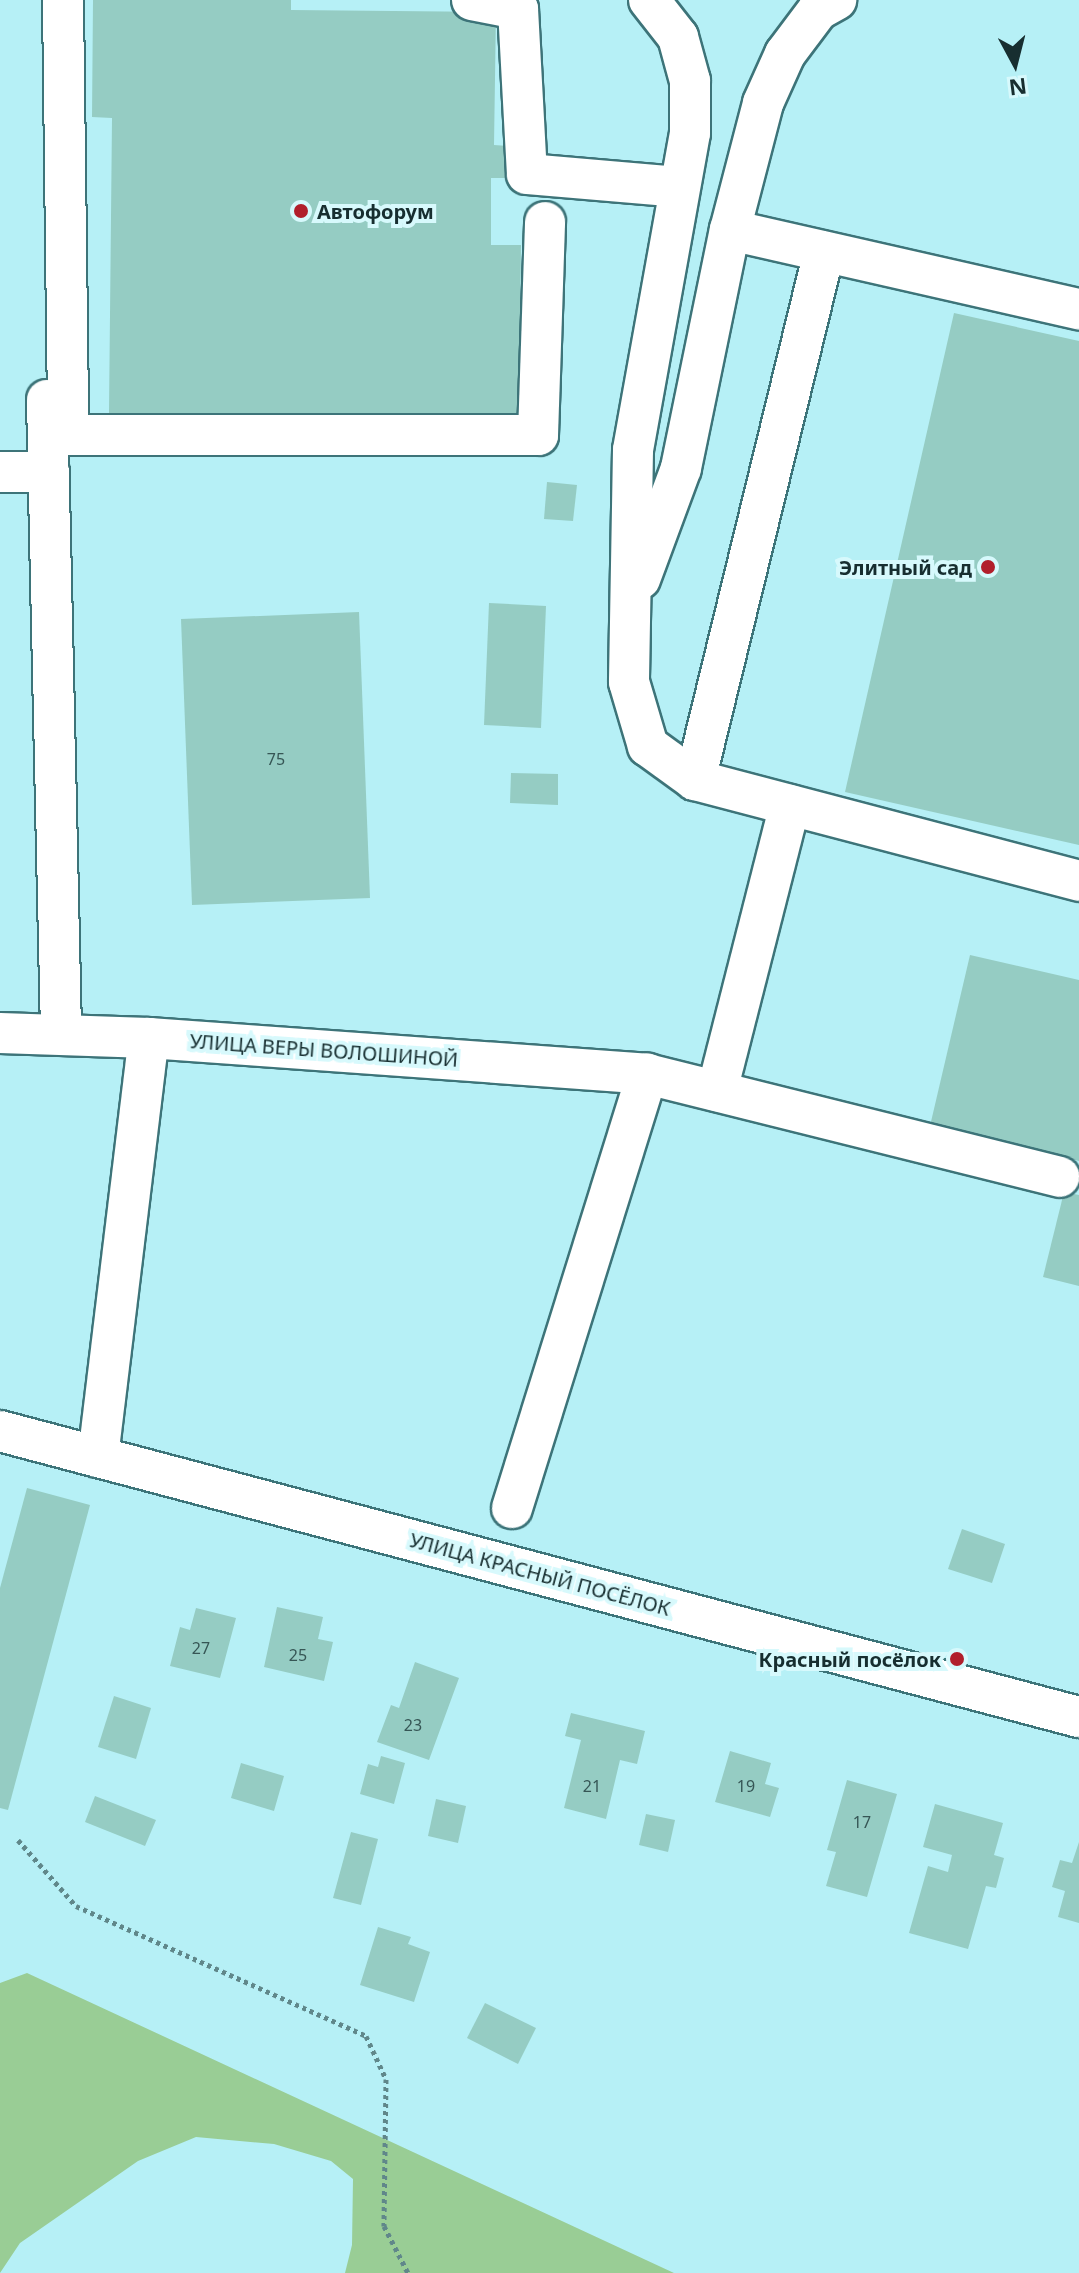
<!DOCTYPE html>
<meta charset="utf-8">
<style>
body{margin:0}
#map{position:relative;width:1079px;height:2273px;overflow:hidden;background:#b6f0f6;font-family:"Noto Sans",sans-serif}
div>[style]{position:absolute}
.green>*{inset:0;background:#99cd95}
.building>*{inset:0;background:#95ccc3}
.path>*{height:5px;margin-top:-2.5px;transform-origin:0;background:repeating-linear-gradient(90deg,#60878a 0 4px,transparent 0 8px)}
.roads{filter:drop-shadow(2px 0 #3d7479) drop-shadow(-2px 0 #3d7479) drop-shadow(0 2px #3d7479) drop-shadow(0 -2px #3d7479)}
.minor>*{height:40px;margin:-20px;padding:0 20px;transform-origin:20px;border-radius:20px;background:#fff}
.dots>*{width:22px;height:22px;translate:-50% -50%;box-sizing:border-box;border:4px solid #d7f9fc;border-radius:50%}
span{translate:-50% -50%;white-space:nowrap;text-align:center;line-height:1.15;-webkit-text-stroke:8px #d7f9fc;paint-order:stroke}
.number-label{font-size:16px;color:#365655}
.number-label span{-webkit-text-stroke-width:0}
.poi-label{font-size:20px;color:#172e30;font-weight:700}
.left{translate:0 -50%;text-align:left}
.right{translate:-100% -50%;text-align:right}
.street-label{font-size:20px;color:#172e30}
.north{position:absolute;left:975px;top:24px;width:80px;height:80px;-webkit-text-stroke:6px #d7f9fc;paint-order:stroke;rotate:173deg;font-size:22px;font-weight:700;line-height:32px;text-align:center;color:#172e30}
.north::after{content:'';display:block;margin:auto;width:28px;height:36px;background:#172e30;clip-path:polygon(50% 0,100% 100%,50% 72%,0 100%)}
</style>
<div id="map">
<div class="green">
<div style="clip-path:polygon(27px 1973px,674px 2273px,345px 2273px,352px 2245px,353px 2179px,331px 2161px,274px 2144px,196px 2137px,138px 2161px,20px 2243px,0 2273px,0 1983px)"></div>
</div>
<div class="building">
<div style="clip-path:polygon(93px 0,291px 0,291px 10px,496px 12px,494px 145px,508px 146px,508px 178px,491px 178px,491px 245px,521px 245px,519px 416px,109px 413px,112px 118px,92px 117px)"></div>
<div style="clip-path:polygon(954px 313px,1079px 341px,1079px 845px,845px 792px)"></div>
<div style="clip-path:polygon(547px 482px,577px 485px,573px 521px,544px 519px)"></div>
<div style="clip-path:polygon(489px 603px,546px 606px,541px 728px,484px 725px)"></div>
<div style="clip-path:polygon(359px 612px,370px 898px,192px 905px,181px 619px)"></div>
<div style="clip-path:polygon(511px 773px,558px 774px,558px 805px,510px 803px)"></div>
<div style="clip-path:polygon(970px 955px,1079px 980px,1079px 1161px,930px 1126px)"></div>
<div style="clip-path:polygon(1064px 1192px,1079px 1195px,1079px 1286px,1043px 1277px)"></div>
<div style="clip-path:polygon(27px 1488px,90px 1505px,8px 1810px,0 1808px,0 1588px)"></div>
<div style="clip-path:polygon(962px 1529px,1005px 1544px,992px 1583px,948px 1569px)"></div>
<div style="clip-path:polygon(277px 1607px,323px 1617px,318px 1639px,333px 1642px,324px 1681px,264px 1667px)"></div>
<div style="clip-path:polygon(196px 1608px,236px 1618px,220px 1678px,170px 1666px,180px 1627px,190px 1630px)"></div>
<div style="clip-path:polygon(415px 1662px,459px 1678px,429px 1760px,377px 1742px,391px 1705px,399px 1708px)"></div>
<div style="clip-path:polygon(114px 1696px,151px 1708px,136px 1759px,98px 1747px)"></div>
<div style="clip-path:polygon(571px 1713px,645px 1731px,637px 1764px,620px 1760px,606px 1819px,564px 1808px,581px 1740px,565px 1736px)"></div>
<div style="clip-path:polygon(730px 1751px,771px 1763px,765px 1784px,779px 1788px,770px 1817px,715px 1802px)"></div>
<div style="clip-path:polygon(381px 1756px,405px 1763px,394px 1804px,360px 1794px,368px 1764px,378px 1767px)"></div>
<div style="clip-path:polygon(241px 1763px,284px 1776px,274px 1811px,231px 1798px)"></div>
<div style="clip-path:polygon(847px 1780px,897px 1794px,867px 1897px,826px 1886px,836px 1852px,827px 1850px)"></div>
<div style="clip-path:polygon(95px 1796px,156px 1820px,145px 1846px,85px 1822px)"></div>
<div style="clip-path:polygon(436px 1799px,466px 1806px,458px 1843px,428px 1836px)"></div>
<div style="clip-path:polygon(935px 1804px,1003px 1823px,994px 1855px,1004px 1858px,996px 1888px,986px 1886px,968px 1949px,909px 1933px,928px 1866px,948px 1872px,952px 1855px,923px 1847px)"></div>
<div style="clip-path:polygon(646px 1814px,675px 1820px,668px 1852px,639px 1845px)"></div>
<div style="clip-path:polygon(351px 1832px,378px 1839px,361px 1905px,333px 1898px)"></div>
<div style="clip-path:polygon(1079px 1842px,1079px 1923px,1058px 1917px,1065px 1891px,1052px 1887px,1060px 1860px,1072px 1863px)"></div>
<div style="clip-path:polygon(378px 1927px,411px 1937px,408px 1944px,430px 1952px,414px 2002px,360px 1985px)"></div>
<div style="clip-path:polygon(485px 2003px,536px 2028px,518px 2064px,467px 2038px)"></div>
</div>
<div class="path">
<div style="left:18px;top:1840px;width:88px;rotate:48.7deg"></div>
<div style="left:76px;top:1906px;width:318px;rotate:24.1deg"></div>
<div style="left:366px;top:2036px;width:47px;rotate:65.1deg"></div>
<div style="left:386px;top:2079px;width:147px;rotate:90.8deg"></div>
<div style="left:384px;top:2226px;width:53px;rotate:62.9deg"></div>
</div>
<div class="roads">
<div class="minor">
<div style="left:63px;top:0;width:435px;rotate:89.3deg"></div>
<div style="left:68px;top:435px;width:470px"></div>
<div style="left:538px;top:435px;width:213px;rotate:-88.1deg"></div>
<div style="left:472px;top:0;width:47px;rotate:11.1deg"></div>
<div style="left:518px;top:9px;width:165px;rotate:86.9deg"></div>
<div style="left:527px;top:174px;width:152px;rotate:4.9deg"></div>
<div style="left:649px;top:0;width:47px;rotate:51.9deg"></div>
<div style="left:678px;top:37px;width:46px;rotate:74.7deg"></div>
<div style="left:690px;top:81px;width:52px;rotate:90deg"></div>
<div style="left:690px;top:133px;width:322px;rotate:100.2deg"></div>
<div style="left:633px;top:450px;width:232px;rotate:91deg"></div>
<div style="left:629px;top:682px;width:67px;rotate:73.5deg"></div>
<div style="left:648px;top:746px;width:58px;rotate:35.9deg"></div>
<div style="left:695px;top:780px;width:397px;rotate:14.7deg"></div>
<div style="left:730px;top:230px;width:358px;rotate:12.8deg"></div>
<div style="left:47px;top:400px;width:634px;rotate:88.73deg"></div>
<div style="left:0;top:472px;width:49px"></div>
<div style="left:640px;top:579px;width:118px;rotate:-69.7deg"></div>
<div style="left:681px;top:468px;width:243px;rotate:-78.4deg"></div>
<div style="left:730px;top:230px;width:131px;rotate:-75.4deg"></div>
<div style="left:763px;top:103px;width:54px;rotate:-65.8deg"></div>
<div style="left:785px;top:54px;width:55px;rotate:-53.1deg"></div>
<div style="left:818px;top:10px;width:21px;rotate:-29deg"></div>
<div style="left:695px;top:780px;width:544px;rotate:-76.27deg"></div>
<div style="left:0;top:1033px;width:149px;rotate:1.9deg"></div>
<div style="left:149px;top:1038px;width:499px;rotate:4.1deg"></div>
<div style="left:647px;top:1074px;width:425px;rotate:14deg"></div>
<div style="left:717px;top:1091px;width:295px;rotate:-75.7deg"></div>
<div style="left:0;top:1431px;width:1116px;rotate:14.85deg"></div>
<div style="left:98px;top:1457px;width:422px;rotate:-83.1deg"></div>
<div style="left:512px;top:1508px;width:455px;rotate:-72.7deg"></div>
</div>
</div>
<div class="dots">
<div style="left:301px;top:211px;background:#b11f2c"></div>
<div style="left:988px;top:567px;background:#b11f2c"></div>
<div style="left:957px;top:1659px;background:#b11f2c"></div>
</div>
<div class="number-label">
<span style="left:276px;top:759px">75</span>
<span style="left:201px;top:1648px">27</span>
<span style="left:298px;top:1655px">25</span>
<span style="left:413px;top:1725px">23</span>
<span style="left:592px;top:1786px">21</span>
<span style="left:746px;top:1786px">19</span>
<span style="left:862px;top:1822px">17</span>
</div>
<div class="poi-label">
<span class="left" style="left:317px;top:211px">Автофорум</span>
<span class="right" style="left:972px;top:567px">Элитный сад</span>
<span class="right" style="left:941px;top:1659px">Красный посёлок</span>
</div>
<div class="street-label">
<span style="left:324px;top:1050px;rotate:4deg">УЛИЦА ВЕРЫ ВОЛОШИНОЙ</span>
<span style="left:540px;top:1574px;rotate:15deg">УЛИЦА КРАСНЫЙ ПОСЁЛОК</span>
</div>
<div class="north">N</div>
</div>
